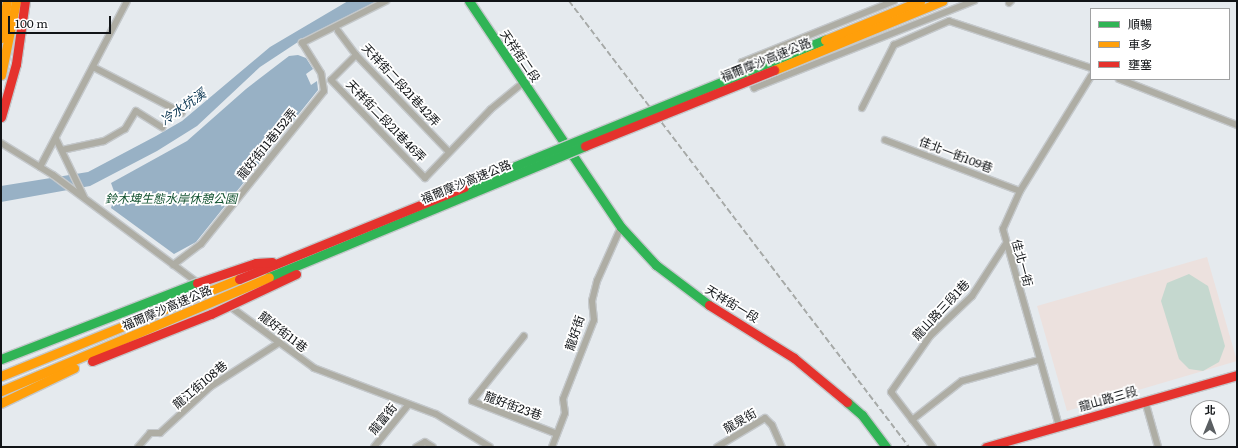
<!DOCTYPE html>
<meta charset="utf-8">
<style>
body{margin:0}
#map{position:relative;width:1238px;height:448px;overflow:hidden;background:#e5eaee;font-family:Literata,"Noto Sans TC",serif}
div>[style]{position:absolute}
.education>*{inset:0;background:#ece1de}
.green>*{inset:0;background:#c5d8cf}
.water>*{inset:0;background:#98b1c5}
.roads{filter:drop-shadow(1px 0 #c4c8cb) drop-shadow(-1px 0 #c4c8cb) drop-shadow(0 1px #c4c8cb) drop-shadow(0 -1px #c4c8cb)}
.street>*{height:6px;margin:-3px;padding:0 3px;transform-origin:3px;border-radius:3px;background:#aeada4}
.fast>*{height:9px;margin:-4.5px;padding:0 4.5px;transform-origin:4.5px;border-radius:4.5px;background:#30b455}
.slow>*{height:9px;margin:-4.5px;padding:0 4.5px;transform-origin:4.5px;border-radius:4.5px;background:#ff9f0a}
.jam>*{height:9px;margin:-4.5px;padding:0 4.5px;transform-origin:4.5px;border-radius:4.5px;background:#e5322d}
.rail>*{height:2px;margin-top:-1px;transform-origin:0;background:repeating-linear-gradient(90deg,#a6a9a7 0 6px,transparent 0 9px)}
.bridges{filter:drop-shadow(1px 0 #c4c8cb) drop-shadow(-1px 0 #c4c8cb) drop-shadow(0 1px #c4c8cb) drop-shadow(0 -1px #c4c8cb)}
.fast-bridge>*{height:9px;margin:-4.5px;padding:0 4.5px;transform-origin:4.5px;border-radius:4.5px;background:#30b455}
.slow-bridge>*{height:9px;margin:-4.5px;padding:0 4.5px;transform-origin:4.5px;border-radius:4.5px;background:#ff9f0a}
.jam-bridge>*{height:9px;margin:-4.5px;padding:0 4.5px;transform-origin:4.5px;border-radius:4.5px;background:#e5322d}
span{translate:-50% -50%;white-space:nowrap;text-align:center;line-height:1.15;-webkit-text-stroke:3.5px #fff;paint-order:stroke}
.street-label{font-size:12px;color:#111417}
.park-label{font-size:12px;color:#145331;font-style:italic}
.water-label{font-size:13px;color:#08334f;font-style:italic}
.frame{position:absolute;inset:0;border:2px solid #111417;pointer-events:none}
.legend{position:absolute;left:1090px;top:8px;width:140px;height:72px;box-sizing:border-box;background:#fff;border:1px solid #a0a1a2;margin:0;padding:5px 7px;list-style:none;font-size:12px;color:#111417}
.legend li{display:flex;align-items:center;gap:8px;height:20px}
.legend b{width:20px;border:1px solid #a0a1a2}
.north{position:absolute;left:1190px;top:400px;width:40px;height:40px;box-sizing:border-box;background:#fff;border:1px solid #a0a1a2;border-radius:50%;rotate:1deg;font-size:11px;font-weight:700;line-height:16px;text-align:center;color:#111417}
.north::after{content:'';display:block;margin:auto;width:14px;height:18px;background:#5b5f62;clip-path:polygon(50% 0,100% 100%,50% 72%,0 100%)}
.scale{position:absolute;left:8px;top:16px;width:103px;height:18px;box-sizing:border-box;border:2px solid #111417;border-top:0;padding-left:5px;font-size:12px;line-height:14px;white-space:nowrap;color:#111417;-webkit-text-stroke:3px #fff;paint-order:stroke}
</style>
<div id="map">
<div class="education">
<div style="clip-path:polygon(1207px 257px,1237px 361px,1067px 411px,1037px 306px)"></div>
</div>
<div class="green">
<div style="clip-path:polygon(1189px 274px,1208px 286px,1225px 346px,1219px 362px,1203px 371px,1189px 369px,1179px 359px,1161px 301px,1167px 283px)"></div>
</div>
<div class="water">
<div style="clip-path:polygon(348px 1px,381px 1px,301px 40px,260px 67px,197px 126px,157px 151px,90px 186px,1px 202px,1px 186px,88px 172px,156px 136px,182px 121px,270px 47px)"></div>
<div style="clip-path:polygon(298px 55px,306px 58px,313px 69px,306px 74px,311px 85px,317px 81px,318px 90px,196px 242px,174px 254px,111px 208px,115px 194px,111px 183px,187px 141px,246px 89px,289px 56px)"></div>
</div>
<div class="roads">
<div class="street">
<div style="left:894px;top:1px;width:164px;rotate:158.1deg"></div>
<div style="left:742px;top:62px;width:29px;rotate:65deg"></div>
<div style="left:754px;top:88px;width:237px;rotate:-21.6deg"></div>
<div style="left:1009px;top:3px;width:3px;rotate:-45deg"></div>
<div style="left:338px;top:31px;width:30px;rotate:53deg"></div>
<div style="left:356px;top:55px;width:134px;rotate:46.2deg"></div>
<div style="left:356px;top:55px;width:35px;rotate:135deg"></div>
<div style="left:331px;top:80px;width:136px;rotate:46.2deg"></div>
<div style="left:425px;top:178px;width:95px;rotate:-46.3deg"></div>
<div style="left:491px;top:109px;width:43px;rotate:-39.3deg"></div>
<div style="left:93px;top:67px;width:100px;rotate:27.3deg"></div>
<div style="left:1119px;top:79px;width:127px;rotate:21.3deg"></div>
<div style="left:862px;top:108px;width:71px;rotate:-63.1deg"></div>
<div style="left:894px;top:45px;width:60px;rotate:-23.6deg"></div>
<div style="left:949px;top:21px;width:150px;rotate:18.3deg"></div>
<div style="left:56px;top:139px;width:64px;rotate:64.2deg"></div>
<div style="left:885px;top:140px;width:144px;rotate:20.7deg"></div>
<div style="left:1px;top:143px;width:61px;rotate:31.6deg"></div>
<div style="left:53px;top:175px;width:181px;rotate:36.7deg"></div>
<div style="left:62px;top:150px;width:43px;rotate:-12.1deg"></div>
<div style="left:104px;top:141px;width:24px;rotate:-30deg"></div>
<div style="left:125px;top:129px;width:21px;rotate:-59deg"></div>
<div style="left:136px;top:111px;width:31px;rotate:32deg"></div>
<div style="left:40px;top:167px;width:187px;rotate:-62.3deg"></div>
<div style="left:173px;top:265px;width:35px;rotate:-37deg"></div>
<div style="left:201px;top:244px;width:196px;rotate:-51.2deg"></div>
<div style="left:324px;top:91px;width:18px;rotate:-99deg"></div>
<div style="left:321px;top:73px;width:36px;rotate:-122deg"></div>
<div style="left:302px;top:43px;width:94px;rotate:-26.6deg"></div>
<div style="left:228px;top:305px;width:107px;rotate:36.2deg"></div>
<div style="left:314px;top:368px;width:130px;rotate:20.7deg"></div>
<div style="left:436px;top:414px;width:63px;rotate:31.4deg"></div>
<div style="left:524px;top:336px;width:83px;rotate:128.7deg"></div>
<div style="left:472px;top:401px;width:91px;rotate:21.2deg"></div>
<div style="left:1145px;top:401px;width:48px;rotate:74.2deg"></div>
<div style="left:912px;top:420px;width:63px;rotate:-38deg"></div>
<div style="left:962px;top:381px;width:79px;rotate:-15.4deg"></div>
<div style="left:1059px;top:426px;width:205px;rotate:-105.9deg"></div>
<div style="left:1003px;top:229px;width:42px;rotate:-65.9deg"></div>
<div style="left:1020px;top:191px;width:135px;rotate:-58.3deg"></div>
<div style="left:138px;top:447px;width:18px;rotate:-49deg"></div>
<div style="left:150px;top:433px;width:10px"></div>
<div style="left:160px;top:433px;width:68px;rotate:-42.6deg"></div>
<div style="left:210px;top:387px;width:83px;rotate:-32.7deg"></div>
<div style="left:374px;top:447px;width:55px;rotate:-50.9deg"></div>
<div style="left:416px;top:447px;width:10px;rotate:-29deg"></div>
<div style="left:425px;top:442px;width:9px;rotate:32deg"></div>
<div style="left:552px;top:447px;width:36px;rotate:-69deg"></div>
<div style="left:565px;top:413px;width:14px;rotate:-98deg"></div>
<div style="left:563px;top:399px;width:85px;rotate:-68.6deg"></div>
<div style="left:594px;top:320px;width:19px;rotate:-96deg"></div>
<div style="left:592px;top:301px;width:21px;rotate:-76deg"></div>
<div style="left:597px;top:281px;width:59px;rotate:-66deg"></div>
<div style="left:717px;top:447px;width:56px;rotate:-31.1deg"></div>
<div style="left:765px;top:418px;width:10px;rotate:45deg"></div>
<div style="left:772px;top:425px;width:24px;rotate:66deg"></div>
<div style="left:933px;top:447px;width:69px;rotate:-127.4deg"></div>
<div style="left:891px;top:392px;width:68px;rotate:-55.1deg"></div>
<div style="left:930px;top:336px;width:58px;rotate:-43.6deg"></div>
<div style="left:972px;top:296px;width:61px;rotate:-57.1deg"></div>
</div>
<div class="fast">
<div style="left:469px;top:1px;width:272px;rotate:56.1deg"></div>
<div style="left:621px;top:227px;width:52px;rotate:47.4deg"></div>
<div style="left:656px;top:265px;width:66px;rotate:37deg"></div>
<div style="left:847px;top:402px;width:20px;rotate:41deg"></div>
<div style="left:862px;top:415px;width:40px;rotate:53deg"></div>
</div>
<div class="slow">
<div style="left:1px;top:38px;width:37px;rotate:-81deg"></div>
<div style="left:1px;top:75px;width:76px;rotate:-78.5deg"></div>
</div>
<div class="jam">
<div style="left:1px;top:117px;width:55px;rotate:-74.2deg"></div>
<div style="left:16px;top:64px;width:64px;rotate:-81.9deg"></div>
<div style="left:709px;top:305px;width:100px;rotate:31.9deg"></div>
<div style="left:794px;top:358px;width:69px;rotate:39.7deg"></div>
<div style="left:986px;top:447px;width:261px;rotate:-16deg"></div>
</div>
</div>
<div class="rail">
<div style="left:569px;top:1px;width:561px;rotate:52.68deg"></div>
</div>
<div class="bridges">
<div class="fast-bridge">
<div style="left:464px;top:187px;width:390px;rotate:-22.2deg"></div>
<div style="left:269px;top:277px;width:342px;rotate:-22.5deg"></div>
<div style="left:1px;top:359px;width:210px;rotate:-21.2deg"></div>
</div>
<div class="slow-bridge">
<div style="left:825px;top:40px;width:103px;rotate:-22.3deg"></div>
<div style="left:774px;top:70px;width:182px;rotate:-22.3deg"></div>
<div style="left:1px;top:376px;width:257px;rotate:-22.2deg"></div>
<div style="left:1px;top:391px;width:291px;rotate:-23deg"></div>
<div style="left:1px;top:403px;width:81px;rotate:-25.6deg"></div>
</div>
<div class="jam-bridge">
<div style="left:585px;top:146px;width:204px;rotate:-21.9deg"></div>
<div style="left:239px;top:279px;width:243px;rotate:-22.2deg"></div>
<div style="left:197px;top:283px;width:62px;rotate:-18.7deg"></div>
<div style="left:256px;top:263px;width:16px;rotate:-4deg"></div>
<div style="left:92px;top:361px;width:128px;rotate:-21.6deg"></div>
<div style="left:211px;top:314px;width:94px;rotate:-25.2deg"></div>
</div>
</div>
<div class="street-label">
<span style="left:520px;top:56px;rotate:56deg">天祥街二段</span>
<span style="left:766px;top:60px;rotate:-22deg">福爾摩沙高速公路</span>
<span style="left:401px;top:85px;rotate:47deg">天祥街二段21巷42弄</span>
<span style="left:386px;top:121px;rotate:46deg">天祥街二段21巷46弄</span>
<span style="left:267px;top:144px;rotate:-51deg">龍好街11巷152弄</span>
<span style="left:956px;top:155px;rotate:21deg">佳北一街109巷</span>
<span style="left:466px;top:182px;rotate:-22deg">福爾摩沙高速公路</span>
<span style="left:1022px;top:263px;rotate:75deg">佳北一街</span>
<span style="left:732px;top:304px;rotate:31deg">天祥街一段</span>
<span style="left:167px;top:308px;rotate:-23deg">福爾摩沙高速公路</span>
<span style="left:941px;top:310px;rotate:-47deg">龍山路三段1巷</span>
<span style="left:283px;top:332px;rotate:38deg">龍好街11巷</span>
<span style="left:575px;top:333px;rotate:-72deg">龍好街</span>
<span style="left:200px;top:385px;rotate:-40deg">龍江街108巷</span>
<span style="left:1108px;top:399px;rotate:-16deg">龍山路三段</span>
<span style="left:513px;top:406px;rotate:20deg">龍好街23巷</span>
<span style="left:383px;top:419px;rotate:-51deg">龍富街</span>
<span style="left:740px;top:421px;rotate:-30deg">龍泉街</span>
</div>
<div class="park-label">
<span style="left:171px;top:199px">鈴木埤生態水岸休憩公園</span>
</div>
<div class="water-label">
<span style="left:183px;top:107px;rotate:-35deg">冷水坑溪</span>
</div>
<div class="frame"></div>
<ul class="legend">
<li><b style="height:5px;background:#30b455"></b>順暢</li>
<li><b style="height:5px;background:#ff9f0a"></b>車多</li>
<li><b style="height:5px;background:#e5322d"></b>壅塞</li>
</ul>
<div class="north">北</div>
<div class="scale">100 m</div>
</div>
